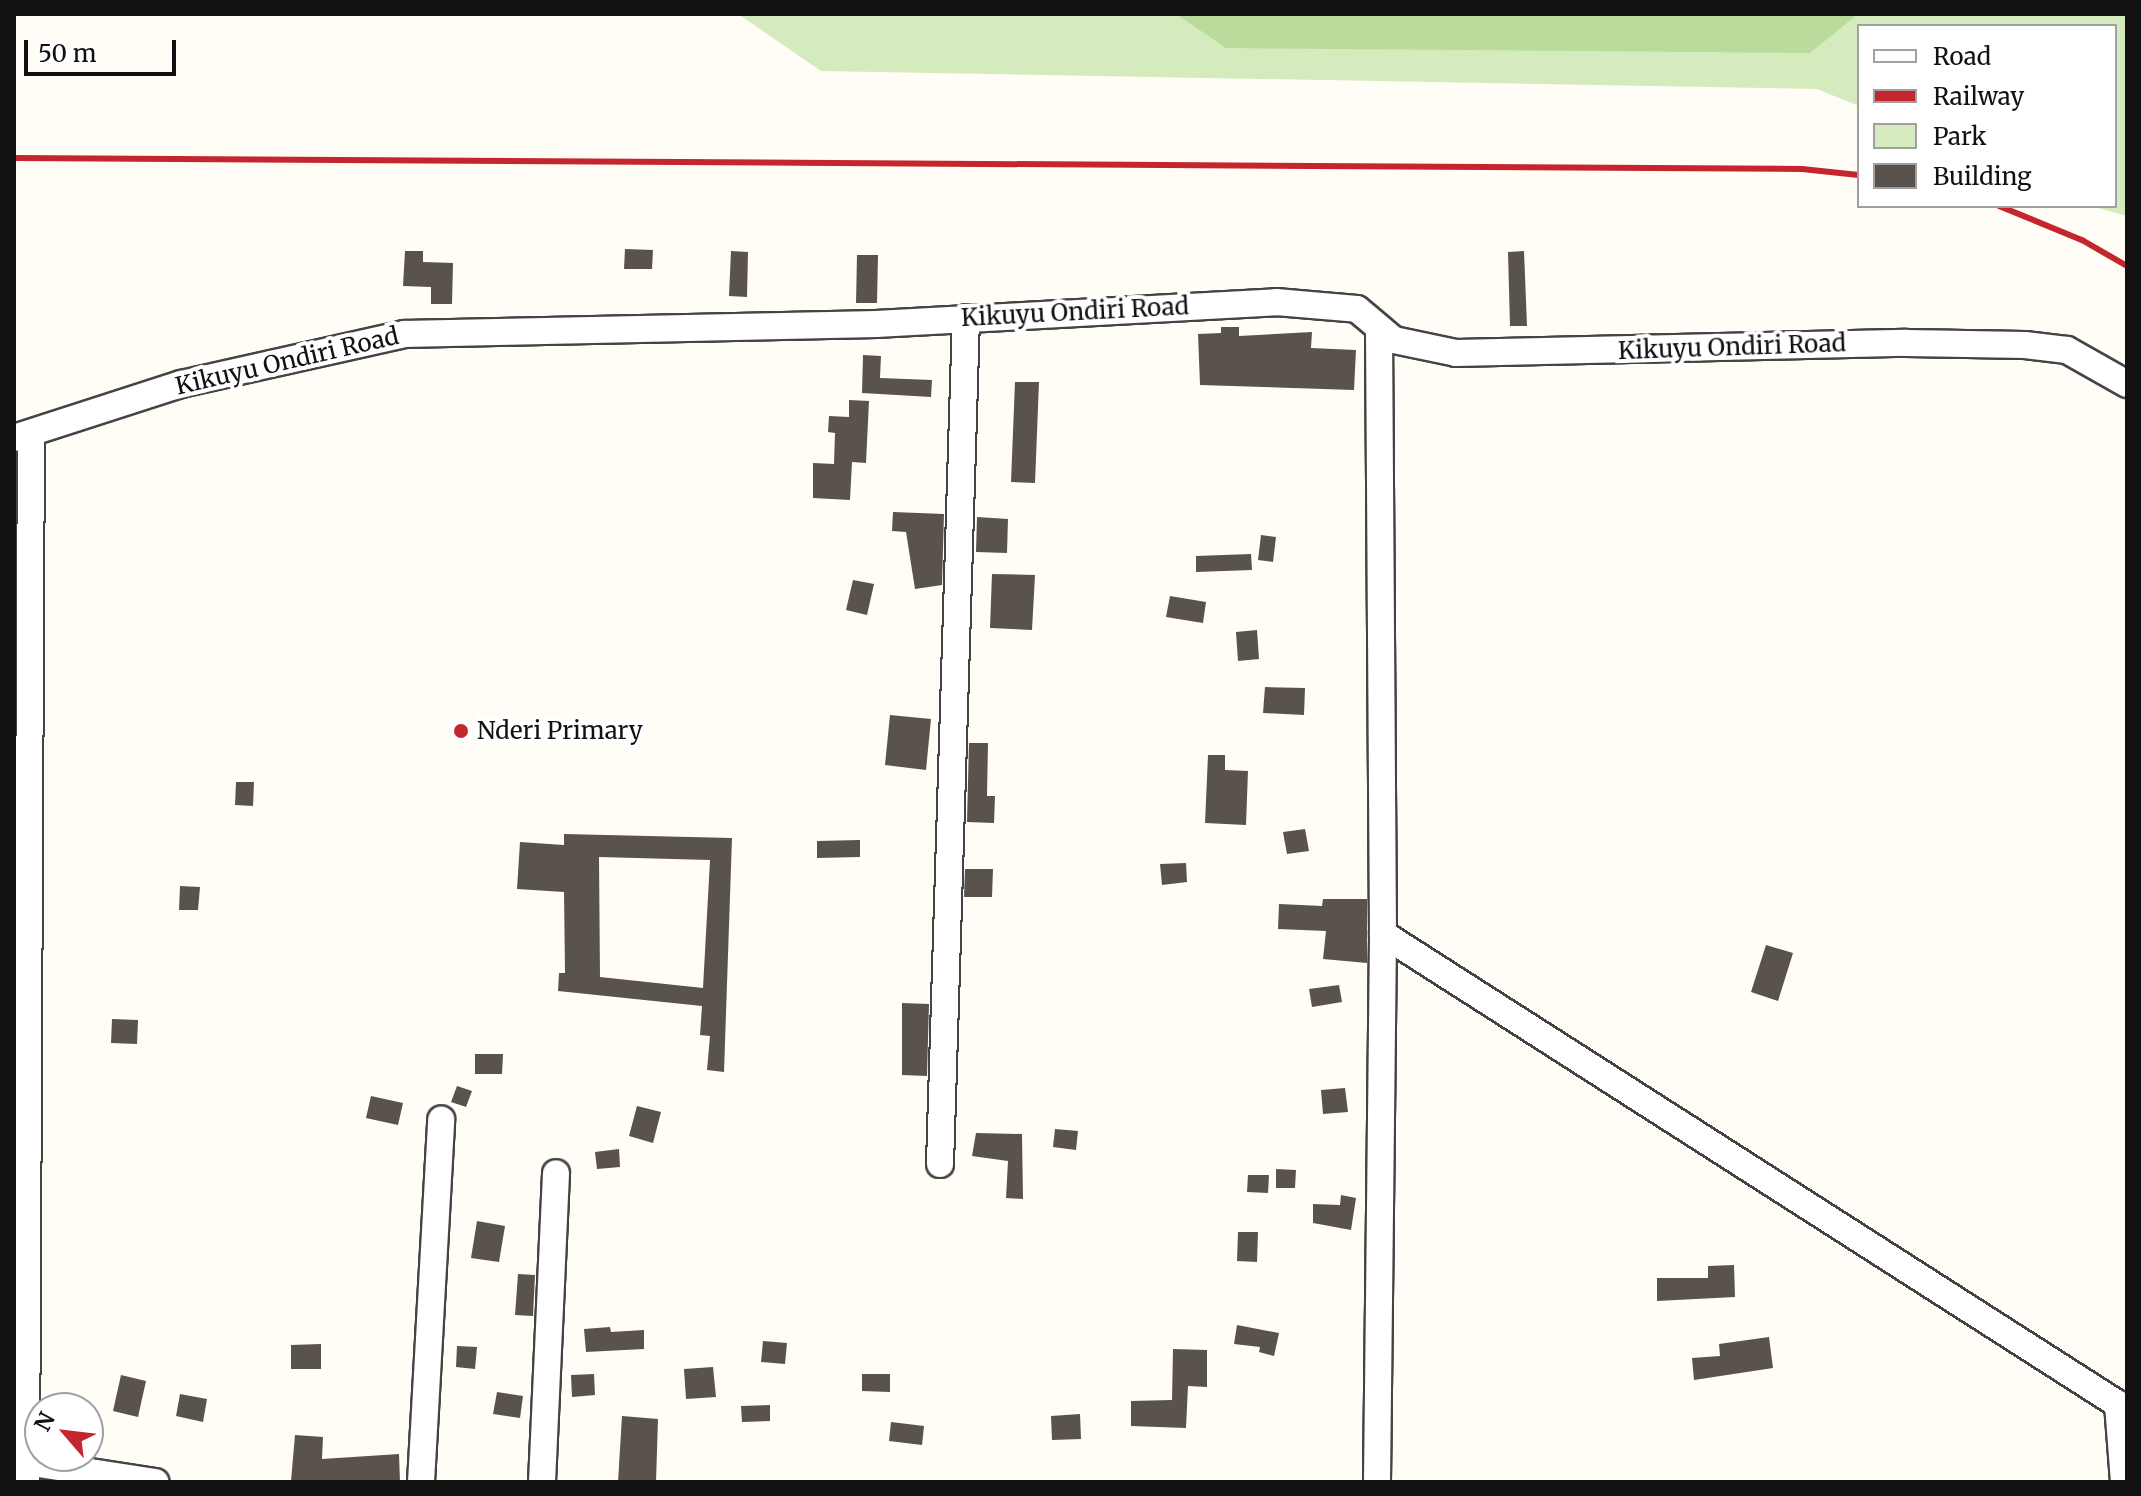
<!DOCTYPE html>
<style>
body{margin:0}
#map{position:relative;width:2141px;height:1496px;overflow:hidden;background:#fffdf5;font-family:Merriweather,serif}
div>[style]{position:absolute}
.green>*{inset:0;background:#d5ebbd}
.forest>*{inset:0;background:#b9dc9c}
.building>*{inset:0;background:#5a524d}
.roads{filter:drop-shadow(2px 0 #444) drop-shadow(-2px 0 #444) drop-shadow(0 2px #444) drop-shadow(0 -2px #444)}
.minor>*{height:26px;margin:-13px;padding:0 13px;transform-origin:13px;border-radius:13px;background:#fff}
.rail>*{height:6px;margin:-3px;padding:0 3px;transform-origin:3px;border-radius:3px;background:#c4262e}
.dots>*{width:22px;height:22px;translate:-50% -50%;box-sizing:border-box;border:4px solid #fff;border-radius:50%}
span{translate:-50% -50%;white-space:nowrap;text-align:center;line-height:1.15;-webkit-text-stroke:8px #fff;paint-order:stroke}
.street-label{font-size:24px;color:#111}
.poi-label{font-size:24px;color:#111}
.left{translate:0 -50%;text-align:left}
.frame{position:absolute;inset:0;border:16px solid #111;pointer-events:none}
.legend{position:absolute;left:1857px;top:24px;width:260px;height:184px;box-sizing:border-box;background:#fff;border:2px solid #a0a0a0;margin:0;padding:10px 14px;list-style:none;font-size:24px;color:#111}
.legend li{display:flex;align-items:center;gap:16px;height:40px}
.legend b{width:40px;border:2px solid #a0a0a0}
.north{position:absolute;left:24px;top:1392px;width:80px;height:80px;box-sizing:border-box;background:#fff;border:2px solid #a0a0a0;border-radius:50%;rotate:298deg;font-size:22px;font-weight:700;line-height:32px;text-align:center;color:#111}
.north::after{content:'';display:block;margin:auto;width:28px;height:36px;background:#c4262e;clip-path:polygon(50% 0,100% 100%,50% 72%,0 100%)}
.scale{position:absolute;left:24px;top:40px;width:152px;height:36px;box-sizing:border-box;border:4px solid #111;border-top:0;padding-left:10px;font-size:24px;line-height:28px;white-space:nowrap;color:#111;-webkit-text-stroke:6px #fff;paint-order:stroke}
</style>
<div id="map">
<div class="green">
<div style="clip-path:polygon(738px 14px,2127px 14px,2127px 216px,2091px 206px,2115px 206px,2115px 26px,1859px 26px,1859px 106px,1817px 89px,821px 71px)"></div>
</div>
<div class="forest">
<div style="clip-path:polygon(1176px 14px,1858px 14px,1810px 53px,1226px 48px)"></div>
</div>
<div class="building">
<div style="clip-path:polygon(625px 249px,653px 250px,652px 269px,624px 269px)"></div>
<div style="clip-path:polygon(405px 251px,423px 251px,423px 262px,453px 263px,452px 304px,431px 304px,431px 287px,403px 286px)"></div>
<div style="clip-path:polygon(731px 251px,748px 252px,747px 297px,729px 296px)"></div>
<div style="clip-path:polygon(1524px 251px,1527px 326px,1510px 326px,1508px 252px)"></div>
<div style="clip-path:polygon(857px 255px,878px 255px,877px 303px,856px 303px)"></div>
<div style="clip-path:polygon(1221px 327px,1239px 327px,1239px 336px,1312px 332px,1311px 348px,1356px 350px,1354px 390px,1200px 385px,1198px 334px,1221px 333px)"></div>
<div style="clip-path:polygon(863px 355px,881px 356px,880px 378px,932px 380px,931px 397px,862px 393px)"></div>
<div style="clip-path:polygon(1015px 382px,1039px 382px,1035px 483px,1011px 482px)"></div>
<div style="clip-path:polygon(849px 400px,869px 401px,866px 463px,852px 462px,850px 500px,813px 498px,813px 463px,834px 464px,835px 433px,828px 432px,829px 416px,849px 417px)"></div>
<div style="clip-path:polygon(893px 512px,944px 514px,942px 585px,915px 589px,906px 532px,892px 531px)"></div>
<div style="clip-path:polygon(977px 517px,1008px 519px,1007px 553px,976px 552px)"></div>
<div style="clip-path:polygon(1261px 535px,1276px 537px,1273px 562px,1258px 560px)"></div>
<div style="clip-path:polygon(1251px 554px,1252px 570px,1196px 572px,1196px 556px)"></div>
<div style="clip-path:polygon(992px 574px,1035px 575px,1032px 630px,990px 628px)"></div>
<div style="clip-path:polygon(853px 580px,874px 584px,867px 615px,846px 610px)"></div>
<div style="clip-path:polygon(1170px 596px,1206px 602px,1203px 623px,1166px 617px)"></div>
<div style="clip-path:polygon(1257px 630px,1259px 659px,1238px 661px,1236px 632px)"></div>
<div style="clip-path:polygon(1265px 687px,1305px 688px,1304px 715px,1263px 713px)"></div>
<div style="clip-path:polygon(890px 715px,931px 719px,926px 770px,885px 765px)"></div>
<div style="clip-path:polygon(969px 743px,988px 743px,987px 796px,995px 796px,994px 823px,967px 822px)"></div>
<div style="clip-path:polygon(1208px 755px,1225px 755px,1225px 770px,1248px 771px,1246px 825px,1205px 823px)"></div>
<div style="clip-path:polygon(236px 782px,254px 782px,253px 806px,235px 805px)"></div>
<div style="clip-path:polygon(1305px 829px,1309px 851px,1287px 854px,1283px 832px)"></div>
<div style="clip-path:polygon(evenodd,564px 834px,732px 838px,724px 1072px,707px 1070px,710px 1036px,700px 1035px,702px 1006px,558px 991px,559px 973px,565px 973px,564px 892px,517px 889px,520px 842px,564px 845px,564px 834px,599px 857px,710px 860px,703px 988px,600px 977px,599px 857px)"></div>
<div style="clip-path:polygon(860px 840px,860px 857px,817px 858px,817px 841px)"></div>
<div style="clip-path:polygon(1186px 863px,1187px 882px,1162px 885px,1160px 864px)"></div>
<div style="clip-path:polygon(965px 869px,993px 869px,992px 897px,964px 897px)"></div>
<div style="clip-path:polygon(180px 886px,200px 887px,198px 910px,179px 910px)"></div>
<div style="clip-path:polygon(1323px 899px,1367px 899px,1367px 963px,1323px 959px,1326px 931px,1278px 929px,1279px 904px,1322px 906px)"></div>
<div style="clip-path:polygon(1766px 945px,1793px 953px,1778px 1001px,1751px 992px)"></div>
<div style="clip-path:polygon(1339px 985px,1342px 1002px,1312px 1007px,1309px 989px)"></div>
<div style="clip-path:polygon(902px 1003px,929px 1004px,927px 1076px,902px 1075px)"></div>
<div style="clip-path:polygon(112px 1019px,138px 1020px,137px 1044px,111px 1043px)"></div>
<div style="clip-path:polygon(475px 1054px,503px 1054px,502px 1074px,475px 1074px)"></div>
<div style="clip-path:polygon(457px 1086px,472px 1091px,466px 1107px,451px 1102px)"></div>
<div style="clip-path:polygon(1345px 1088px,1348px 1112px,1323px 1114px,1321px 1090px)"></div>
<div style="clip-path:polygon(371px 1096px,403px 1103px,398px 1125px,366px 1118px)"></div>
<div style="clip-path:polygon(637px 1106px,661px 1112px,653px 1143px,629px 1136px)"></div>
<div style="clip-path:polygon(1055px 1129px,1078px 1131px,1076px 1150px,1053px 1147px)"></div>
<div style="clip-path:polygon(976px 1133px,1022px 1134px,1023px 1199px,1006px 1198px,1008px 1161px,972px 1156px)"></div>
<div style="clip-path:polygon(619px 1149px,620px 1167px,597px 1169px,595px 1152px)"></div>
<div style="clip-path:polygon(1276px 1169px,1296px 1170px,1295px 1188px,1276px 1188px)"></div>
<div style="clip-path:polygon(1248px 1175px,1269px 1175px,1268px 1193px,1247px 1192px)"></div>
<div style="clip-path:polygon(1341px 1195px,1356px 1198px,1351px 1230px,1313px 1223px,1313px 1204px,1340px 1205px)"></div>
<div style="clip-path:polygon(477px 1221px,505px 1226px,499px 1262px,471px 1258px)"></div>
<div style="clip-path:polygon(1238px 1232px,1258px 1232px,1257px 1262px,1237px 1261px)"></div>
<div style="clip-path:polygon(1734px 1265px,1735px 1297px,1657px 1301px,1657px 1278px,1708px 1278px,1708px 1266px)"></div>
<div style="clip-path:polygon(518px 1274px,535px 1275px,533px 1316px,515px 1315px)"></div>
<div style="clip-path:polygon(1237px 1325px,1279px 1333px,1274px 1356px,1259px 1352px,1260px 1347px,1234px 1344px)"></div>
<div style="clip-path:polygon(610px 1327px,611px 1332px,644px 1330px,644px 1349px,586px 1352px,584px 1329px)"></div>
<div style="clip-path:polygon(1769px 1337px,1773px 1368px,1694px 1380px,1692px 1358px,1720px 1356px,1719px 1344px)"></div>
<div style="clip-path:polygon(763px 1341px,787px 1343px,785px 1364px,761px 1362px)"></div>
<div style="clip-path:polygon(321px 1344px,321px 1369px,291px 1369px,291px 1345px)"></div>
<div style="clip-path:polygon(457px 1346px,477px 1347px,475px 1369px,456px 1367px)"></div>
<div style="clip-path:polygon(1173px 1349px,1207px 1350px,1207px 1387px,1188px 1386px,1186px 1428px,1131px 1426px,1131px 1401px,1172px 1400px)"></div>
<div style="clip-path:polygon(713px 1367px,716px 1397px,686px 1399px,684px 1369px)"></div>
<div style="clip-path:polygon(594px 1374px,595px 1395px,572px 1397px,571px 1375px)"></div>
<div style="clip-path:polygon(862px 1374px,890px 1374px,890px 1392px,862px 1391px)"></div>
<div style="clip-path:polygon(121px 1375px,146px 1381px,138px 1417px,113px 1411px)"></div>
<div style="clip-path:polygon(497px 1392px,523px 1396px,520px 1418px,493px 1414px)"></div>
<div style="clip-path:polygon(180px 1394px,207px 1399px,203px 1422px,176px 1416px)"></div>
<div style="clip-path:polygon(770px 1405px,770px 1421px,742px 1422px,741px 1406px)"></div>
<div style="clip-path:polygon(1080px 1414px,1081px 1439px,1052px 1440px,1051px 1416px)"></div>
<div style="clip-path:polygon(622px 1416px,658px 1419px,656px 1482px,618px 1482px)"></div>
<div style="clip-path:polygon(891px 1422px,924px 1426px,922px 1445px,889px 1441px)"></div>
<div style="clip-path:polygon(295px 1435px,323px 1437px,322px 1459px,399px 1454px,400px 1482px,291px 1481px)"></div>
</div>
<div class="roads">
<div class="minor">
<div style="left:14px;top:438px;width:176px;rotate:-17.9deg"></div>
<div style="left:181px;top:384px;width:229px;rotate:-12.6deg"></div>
<div style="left:404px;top:334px;width:472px;rotate:-1.2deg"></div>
<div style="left:876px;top:324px;width:401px;rotate:-3.1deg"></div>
<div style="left:1276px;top:302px;width:81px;rotate:4.9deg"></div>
<div style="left:1357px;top:309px;width:48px;rotate:40deg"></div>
<div style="left:1394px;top:340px;width:63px;rotate:11.8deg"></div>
<div style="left:1456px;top:353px;width:450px;rotate:-1.3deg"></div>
<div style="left:1906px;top:343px;width:119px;rotate:1deg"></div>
<div style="left:2025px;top:345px;width:42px;rotate:6.8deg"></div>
<div style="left:2067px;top:350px;width:69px;rotate:29.5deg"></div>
<div style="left:1383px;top:934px;width:883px;rotate:32.61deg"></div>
<div style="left:940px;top:1164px;width:846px;rotate:-88.24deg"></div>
<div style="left:2118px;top:1404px;width:78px;rotate:85.6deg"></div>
<div style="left:26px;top:1462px;width:131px;rotate:8.8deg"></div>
<div style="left:26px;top:1482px;width:1048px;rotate:-89.73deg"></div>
<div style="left:421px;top:1482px;width:363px;rotate:-86.8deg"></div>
<div style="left:542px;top:1482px;width:309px;rotate:-87.4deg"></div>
<div style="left:1377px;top:1482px;width:548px;rotate:-89.37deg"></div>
<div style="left:1383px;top:934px;width:602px;rotate:-90.38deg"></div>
</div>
</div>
<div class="rail">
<div style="left:14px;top:158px;width:1788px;rotate:0.35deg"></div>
<div style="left:1802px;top:169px;width:57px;rotate:6deg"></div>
<div style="left:1999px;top:206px;width:90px;rotate:22.3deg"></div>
<div style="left:2082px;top:240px;width:52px;rotate:30deg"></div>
</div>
<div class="dots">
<div style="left:461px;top:731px;background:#c4262e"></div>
</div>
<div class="street-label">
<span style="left:1075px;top:312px;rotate:-3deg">Kikuyu Ondiri Road</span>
<span style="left:1732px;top:347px;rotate:-2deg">Kikuyu Ondiri Road</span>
<span style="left:287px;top:361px;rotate:-13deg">Kikuyu Ondiri Road</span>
</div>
<div class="poi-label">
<span class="left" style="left:477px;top:731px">Nderi Primary</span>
</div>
<div class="frame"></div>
<ul class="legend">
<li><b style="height:10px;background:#fff"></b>Road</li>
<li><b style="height:10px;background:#c4262e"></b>Railway</li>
<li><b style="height:22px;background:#d5ebbd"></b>Park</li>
<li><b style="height:22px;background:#5a524d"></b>Building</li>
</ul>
<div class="north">N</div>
<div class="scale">50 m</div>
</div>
